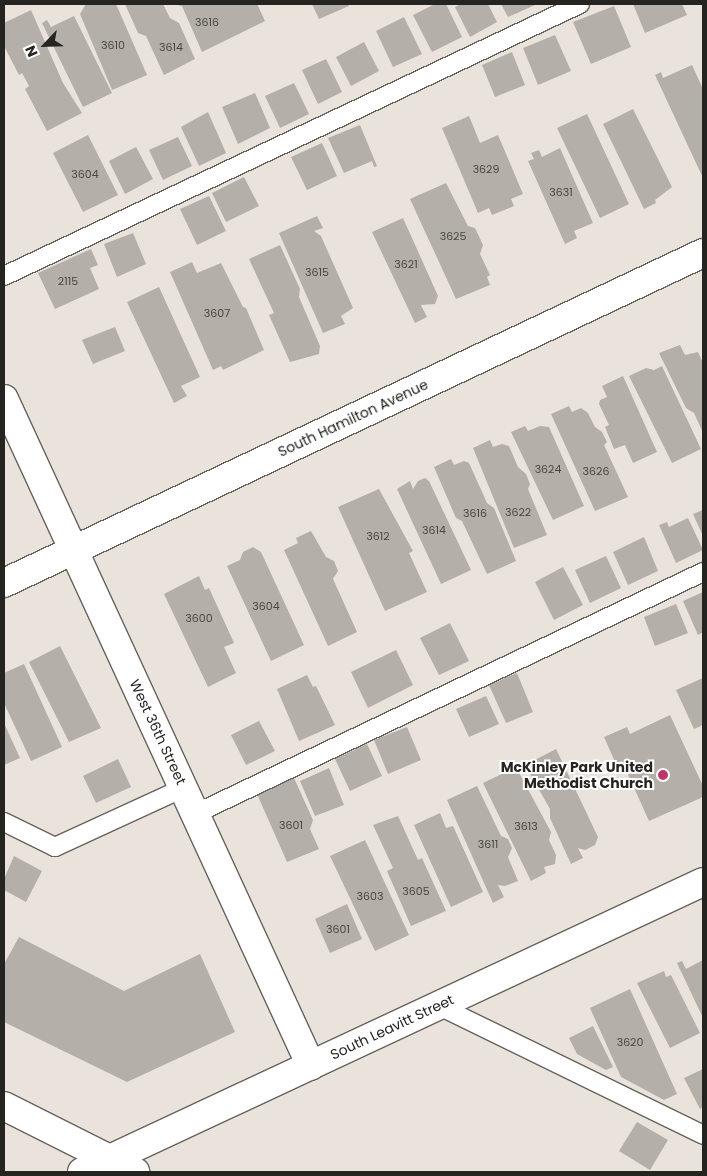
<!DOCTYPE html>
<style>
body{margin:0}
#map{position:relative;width:707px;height:1176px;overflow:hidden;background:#e9e3dc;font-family:Poppins,sans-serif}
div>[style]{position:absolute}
.building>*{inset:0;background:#b4afa8}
.roads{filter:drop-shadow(1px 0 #67625c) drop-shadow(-1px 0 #67625c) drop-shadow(0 1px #67625c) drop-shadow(0 -1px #67625c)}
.service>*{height:18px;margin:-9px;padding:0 9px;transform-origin:9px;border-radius:9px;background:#fff}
.minor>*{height:28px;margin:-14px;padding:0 14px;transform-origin:14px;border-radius:14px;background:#fff}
.secondary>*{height:28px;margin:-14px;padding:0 14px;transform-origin:14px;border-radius:14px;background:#fff}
.dots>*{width:14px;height:14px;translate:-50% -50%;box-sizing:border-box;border:2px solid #fff;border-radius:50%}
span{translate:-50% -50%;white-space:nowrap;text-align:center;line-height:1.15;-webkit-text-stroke:4px #fff;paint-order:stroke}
.number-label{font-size:11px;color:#4a4743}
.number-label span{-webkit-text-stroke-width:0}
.street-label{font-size:14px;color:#262421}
.poi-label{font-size:14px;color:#262421;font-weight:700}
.right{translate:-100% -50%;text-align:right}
.frame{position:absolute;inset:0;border:5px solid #262421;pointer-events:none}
.north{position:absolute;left:20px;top:20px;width:50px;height:50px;-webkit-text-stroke:4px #fff;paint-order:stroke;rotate:246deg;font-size:14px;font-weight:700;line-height:20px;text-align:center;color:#262421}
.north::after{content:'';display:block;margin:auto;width:18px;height:22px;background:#262421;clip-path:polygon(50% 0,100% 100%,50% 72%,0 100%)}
</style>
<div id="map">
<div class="building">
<div style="clip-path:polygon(86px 4px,116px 4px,147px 75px,112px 90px,80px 14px)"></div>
<div style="clip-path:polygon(125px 4px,163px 4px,170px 18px,179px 23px,195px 59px,164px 75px,146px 36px,138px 33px)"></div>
<div style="clip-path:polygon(172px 4px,257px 4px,265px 21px,202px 52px,182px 6px)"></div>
<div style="clip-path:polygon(312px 4px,348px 4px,349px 6px,319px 19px)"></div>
<div style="clip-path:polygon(435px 4px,446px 4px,462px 37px,432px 52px,413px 15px)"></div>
<div style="clip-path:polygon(461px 4px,488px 4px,497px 22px,470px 37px,455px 7px)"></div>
<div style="clip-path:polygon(501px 4px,535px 4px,535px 5px,508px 17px)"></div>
<div style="clip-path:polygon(633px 4px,682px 4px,687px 15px,645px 33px)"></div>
<div style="clip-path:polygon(614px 6px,631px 47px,591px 64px,573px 22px)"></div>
<div style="clip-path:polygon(31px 10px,63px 83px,82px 113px,47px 131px,25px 89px,29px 86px,22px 73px,19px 75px,4px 46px,4px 23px)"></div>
<div style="clip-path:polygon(74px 16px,112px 93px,83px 107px,42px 23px,47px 20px,51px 27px)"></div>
<div style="clip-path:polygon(404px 17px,422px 54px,393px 67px,376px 31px)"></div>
<div style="clip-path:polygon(555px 35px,571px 71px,538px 85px,523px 48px)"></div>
<div style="clip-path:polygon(364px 42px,379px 71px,351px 86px,336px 57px)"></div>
<div style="clip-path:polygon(512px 52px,525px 85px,495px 97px,482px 65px)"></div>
<div style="clip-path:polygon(326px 59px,342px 92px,318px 104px,302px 70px)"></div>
<div style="clip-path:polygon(692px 65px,703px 89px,703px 178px,655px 75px,661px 72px,663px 78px)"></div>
<div style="clip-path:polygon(294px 83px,309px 114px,280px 128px,265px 96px)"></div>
<div style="clip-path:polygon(255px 93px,270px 128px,238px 144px,222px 107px)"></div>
<div style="clip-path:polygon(633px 109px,672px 187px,655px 200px,656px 203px,644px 209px,603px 124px)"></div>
<div style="clip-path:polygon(208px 112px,226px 153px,199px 166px,181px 127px)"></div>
<div style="clip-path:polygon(587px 114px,629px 204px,600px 218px,557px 128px)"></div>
<div style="clip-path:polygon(469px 116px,480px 143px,498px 135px,523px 194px,511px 199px,514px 206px,492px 215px,489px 208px,478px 213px,442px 128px)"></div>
<div style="clip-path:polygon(360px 125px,377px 166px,374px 167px,372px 161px,344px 173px,328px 138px)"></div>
<div style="clip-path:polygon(88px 135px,118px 195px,83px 212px,53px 153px)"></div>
<div style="clip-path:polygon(178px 137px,192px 166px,163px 180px,149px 150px)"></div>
<div style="clip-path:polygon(322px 143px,337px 176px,307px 190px,291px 157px)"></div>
<div style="clip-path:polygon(136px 147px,153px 179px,125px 194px,109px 161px)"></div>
<div style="clip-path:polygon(560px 148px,593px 223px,574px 231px,577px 238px,565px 244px,528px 161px,534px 159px,531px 153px,539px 150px,542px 157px)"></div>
<div style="clip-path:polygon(244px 177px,259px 206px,226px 222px,212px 193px)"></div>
<div style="clip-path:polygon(446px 183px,468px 226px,475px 228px,483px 245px,480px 254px,490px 275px,487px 277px,490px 285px,456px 299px,410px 199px)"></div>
<div style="clip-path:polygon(209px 196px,226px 231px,197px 245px,180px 209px)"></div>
<div style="clip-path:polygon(317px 216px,323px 228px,314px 231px,321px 236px,353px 308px,341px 316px,345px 324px,323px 333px,279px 233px)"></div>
<div style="clip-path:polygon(403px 218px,438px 296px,435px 304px,421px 305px,427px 317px,415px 323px,372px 232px)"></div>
<div style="clip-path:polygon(133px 233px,146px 264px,117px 277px,104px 244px)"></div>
<div style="clip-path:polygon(280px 245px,300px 289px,299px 297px,320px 346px,319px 354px,290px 362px,269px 315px,274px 313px,249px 259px)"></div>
<div style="clip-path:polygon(91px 249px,98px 265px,90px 268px,99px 289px,55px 309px,38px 273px)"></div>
<div style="clip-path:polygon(192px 262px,197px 273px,221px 263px,243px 307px,246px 308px,264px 350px,223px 370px,221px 366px,213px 370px,170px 272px)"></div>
<div style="clip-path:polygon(159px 287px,200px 377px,181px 386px,187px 396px,174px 403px,127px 302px)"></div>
<div style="clip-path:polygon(115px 327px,125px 351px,93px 364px,82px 340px)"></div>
<div style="clip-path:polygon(680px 345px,685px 355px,698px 352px,703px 363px,703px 433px,694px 413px,686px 408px,659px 353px)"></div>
<div style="clip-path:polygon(662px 366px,701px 449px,672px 463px,629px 376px,646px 368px,654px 370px)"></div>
<div style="clip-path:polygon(623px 376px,657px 452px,633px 463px,625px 445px,614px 449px,605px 427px,609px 425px,599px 404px,600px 400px,607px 397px,602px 386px)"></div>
<div style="clip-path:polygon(569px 406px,572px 412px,581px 408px,588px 413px,595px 427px,602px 432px,607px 442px,604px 445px,628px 497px,595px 511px,551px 414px)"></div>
<div style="clip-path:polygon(525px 426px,528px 431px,540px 426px,549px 427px,584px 506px,553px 520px,511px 432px)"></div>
<div style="clip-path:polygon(490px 440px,493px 447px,502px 444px,509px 446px,518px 467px,526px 474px,530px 484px,528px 489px,547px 535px,514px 548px,473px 448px)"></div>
<div style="clip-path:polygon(451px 459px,454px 465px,464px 461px,469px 463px,487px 503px,494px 508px,516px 561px,487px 574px,462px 521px,456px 518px,434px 467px)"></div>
<div style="clip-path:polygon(425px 478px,429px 481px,471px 570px,441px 584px,397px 489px,410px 481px,413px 489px,418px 481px)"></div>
<div style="clip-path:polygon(379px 489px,413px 551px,409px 553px,427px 592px,385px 611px,338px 507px)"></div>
<div style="clip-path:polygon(703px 510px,703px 536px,693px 514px)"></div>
<div style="clip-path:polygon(688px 518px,703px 550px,676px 563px,659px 525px,667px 522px,669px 527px)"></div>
<div style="clip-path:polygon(311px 531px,326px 557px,334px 561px,338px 571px,333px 579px,357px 632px,328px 646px,284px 550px,298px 543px,296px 538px)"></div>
<div style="clip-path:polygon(644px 537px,658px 571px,628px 585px,613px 552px)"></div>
<div style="clip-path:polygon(253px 547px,261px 552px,304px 645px,271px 661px,227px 566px,240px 560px,243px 552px)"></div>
<div style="clip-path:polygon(606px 556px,621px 588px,590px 603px,575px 570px)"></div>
<div style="clip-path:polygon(563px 567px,583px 605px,554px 620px,535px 582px)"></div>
<div style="clip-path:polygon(199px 576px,205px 590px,209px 588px,234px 643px,224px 647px,236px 673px,208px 687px,164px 594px)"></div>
<div style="clip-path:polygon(703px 592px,703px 632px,698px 635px,683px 601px)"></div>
<div style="clip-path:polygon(676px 604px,688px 633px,655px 646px,644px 617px)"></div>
<div style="clip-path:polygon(450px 623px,469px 661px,439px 675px,420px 638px)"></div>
<div style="clip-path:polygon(60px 646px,101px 728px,69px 742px,29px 662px)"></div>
<div style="clip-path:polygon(396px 650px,413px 685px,368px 708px,351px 672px)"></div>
<div style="clip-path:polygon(24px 664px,62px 747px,31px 761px,4px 703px,4px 673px)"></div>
<div style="clip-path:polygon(517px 673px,533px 712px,506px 723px,489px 685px)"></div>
<div style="clip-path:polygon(307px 675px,313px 687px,316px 686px,335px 725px,299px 741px,277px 689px)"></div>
<div style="clip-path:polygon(703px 678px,703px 725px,694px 729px,676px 690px)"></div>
<div style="clip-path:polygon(486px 696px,499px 724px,469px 737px,456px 709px)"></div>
<div style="clip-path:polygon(670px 715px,703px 786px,703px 797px,649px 821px,622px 761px,616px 764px,604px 737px,627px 727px,630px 734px)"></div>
<div style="clip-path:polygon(259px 721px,275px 751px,246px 765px,231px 735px)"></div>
<div style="clip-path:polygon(4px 723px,20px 758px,4px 765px)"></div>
<div style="clip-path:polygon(407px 727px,421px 760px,388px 774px,374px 740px)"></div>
<div style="clip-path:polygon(367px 744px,382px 776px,350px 791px,335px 759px)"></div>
<div style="clip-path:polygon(556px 749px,598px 837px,595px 845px,585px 850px,578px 848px,583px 858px,571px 864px,550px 818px,550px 809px,525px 765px)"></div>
<div style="clip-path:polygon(118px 759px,131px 787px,96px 803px,83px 776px)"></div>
<div style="clip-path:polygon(516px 767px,551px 832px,549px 840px,556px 855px,555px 864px,544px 867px,546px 873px,531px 881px,483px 783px)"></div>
<div style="clip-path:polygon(329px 768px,344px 805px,315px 816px,300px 781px)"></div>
<div style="clip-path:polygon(294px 778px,313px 820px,310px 829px,319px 849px,287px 862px,257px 794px)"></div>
<div style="clip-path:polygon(477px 786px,501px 836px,508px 839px,512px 848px,508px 857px,518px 881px,505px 886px,498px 885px,504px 897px,493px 903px,447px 800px)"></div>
<div style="clip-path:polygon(440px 813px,446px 828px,453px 826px,483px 892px,451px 907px,414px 825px)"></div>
<div style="clip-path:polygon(398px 816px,418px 860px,422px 858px,446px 911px,411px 926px,387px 871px,393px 868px,373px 825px)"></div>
<div style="clip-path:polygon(365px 840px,409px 935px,375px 951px,330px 856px)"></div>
<div style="clip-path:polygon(14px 856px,42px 871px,26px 902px,4px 890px,4px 879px)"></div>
<div style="clip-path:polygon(347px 904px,362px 939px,330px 953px,315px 919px)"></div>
<div style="clip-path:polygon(19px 937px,124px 991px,200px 954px,235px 1032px,127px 1082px,4px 1022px,4px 964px)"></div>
<div style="clip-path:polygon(703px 960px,703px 1018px,677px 963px,682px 961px,686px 969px)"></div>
<div style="clip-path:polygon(664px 971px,666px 977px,671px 975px,700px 1033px,670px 1048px,637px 983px)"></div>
<div style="clip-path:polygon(630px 989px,677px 1094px,664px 1100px,621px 1077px,590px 1008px)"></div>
<div style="clip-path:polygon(593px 1026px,613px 1067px,606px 1070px,577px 1054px,569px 1038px)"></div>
<div style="clip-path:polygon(703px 1069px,703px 1107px,700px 1109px,684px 1078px)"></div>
<div style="clip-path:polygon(637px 1122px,668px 1140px,650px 1170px,619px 1151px)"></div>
</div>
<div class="roads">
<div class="service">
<div style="left:4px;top:276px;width:637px;rotate:-25.28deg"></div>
<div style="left:195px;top:814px;width:563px;rotate:-25.47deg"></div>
<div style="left:4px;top:822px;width:57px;rotate:26.1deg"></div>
<div style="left:55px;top:847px;width:141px;rotate:-24.7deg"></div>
<div style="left:437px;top:1005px;width:296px;rotate:26deg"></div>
</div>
<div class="minor">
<div style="left:4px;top:399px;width:734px;rotate:65.28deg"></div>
<div style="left:4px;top:583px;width:773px;rotate:-25.27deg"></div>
<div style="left:82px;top:1172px;width:685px;rotate:-25.03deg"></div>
</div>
<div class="secondary">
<div style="left:4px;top:1106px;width:147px;rotate:26.7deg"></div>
</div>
</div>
<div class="dots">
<div style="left:663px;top:775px;background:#c13568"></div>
</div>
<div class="number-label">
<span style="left:207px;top:22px">3616</span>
<span style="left:113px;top:45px">3610</span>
<span style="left:171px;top:47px">3614</span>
<span style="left:486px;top:169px">3629</span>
<span style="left:85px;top:174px">3604</span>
<span style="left:561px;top:192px">3631</span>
<span style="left:453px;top:236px">3625</span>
<span style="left:406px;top:264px">3621</span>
<span style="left:317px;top:272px">3615</span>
<span style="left:68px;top:281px">2115</span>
<span style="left:217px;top:313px">3607</span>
<span style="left:548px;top:469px">3624</span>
<span style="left:596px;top:471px">3626</span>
<span style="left:518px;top:512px">3622</span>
<span style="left:475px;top:513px">3616</span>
<span style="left:434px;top:530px">3614</span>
<span style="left:378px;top:536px">3612</span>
<span style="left:266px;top:606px">3604</span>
<span style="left:199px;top:618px">3600</span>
<span style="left:291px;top:825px">3601</span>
<span style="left:526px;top:826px">3613</span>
<span style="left:488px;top:844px">3611</span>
<span style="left:416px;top:891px">3605</span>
<span style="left:370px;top:896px">3603</span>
<span style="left:338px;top:929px">3601</span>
<span style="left:630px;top:1042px">3620</span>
</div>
<div class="street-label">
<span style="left:353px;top:418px;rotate:-25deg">South Hamilton Avenue</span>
<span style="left:158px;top:732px;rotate:65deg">West 36th Street</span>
<span style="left:392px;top:1027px;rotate:-25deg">South Leavitt Street</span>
</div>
<div class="poi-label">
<span class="right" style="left:653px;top:775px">McKinley Park United<br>Methodist Church</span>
</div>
<div class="frame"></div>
<div class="north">N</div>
</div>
